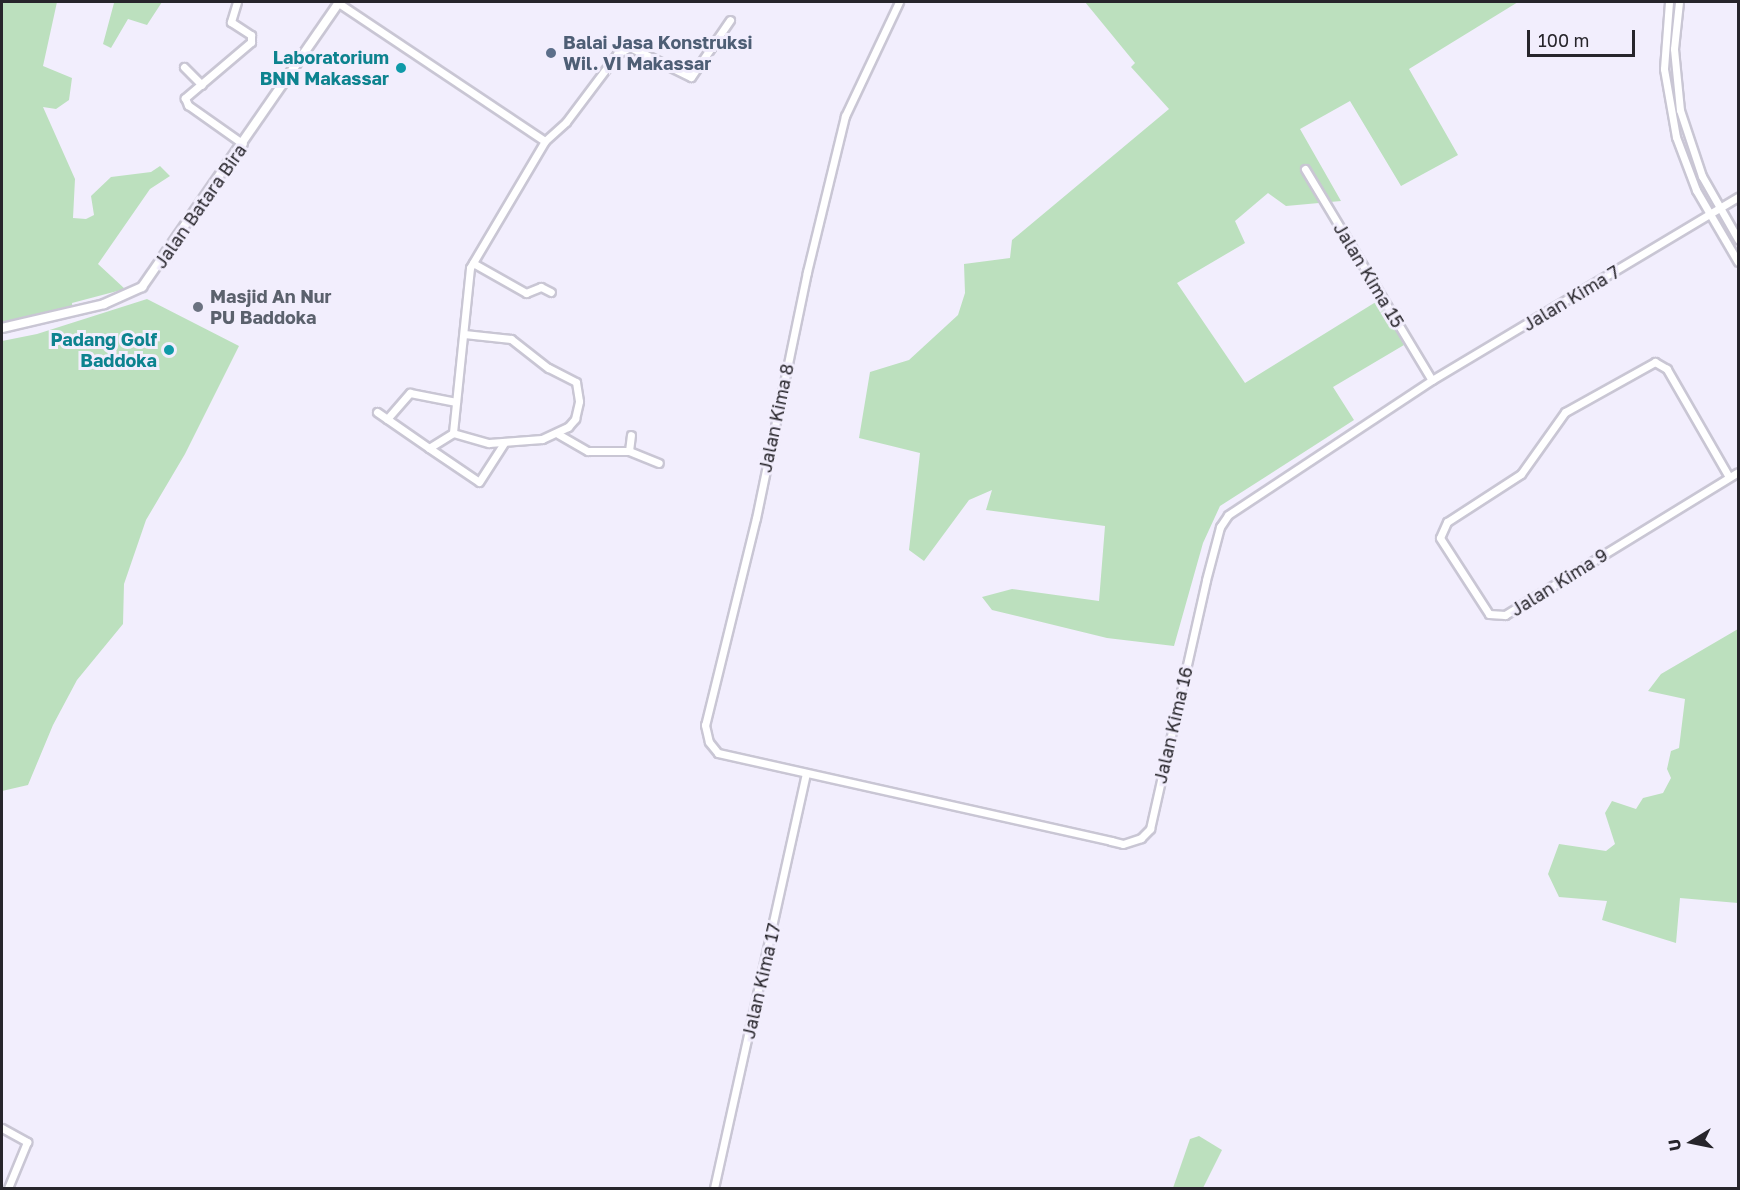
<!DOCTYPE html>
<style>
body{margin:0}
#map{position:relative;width:1740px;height:1190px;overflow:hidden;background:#f2eefd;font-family:"Golos Text",sans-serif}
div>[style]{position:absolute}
.green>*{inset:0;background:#bce0be}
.roads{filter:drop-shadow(2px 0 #c9c6d4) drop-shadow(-2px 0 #c9c6d4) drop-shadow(0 2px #c9c6d4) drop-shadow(0 -2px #c9c6d4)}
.minor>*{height:7px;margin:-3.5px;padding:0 3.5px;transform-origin:3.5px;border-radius:3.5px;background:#fff}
.tertiary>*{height:8px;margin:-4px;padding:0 4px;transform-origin:4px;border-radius:4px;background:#fff}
.dots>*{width:16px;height:16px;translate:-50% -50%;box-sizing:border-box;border:3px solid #f2eefd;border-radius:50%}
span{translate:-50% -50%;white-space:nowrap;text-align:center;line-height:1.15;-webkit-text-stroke:6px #f2eefd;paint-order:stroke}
.service-label{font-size:18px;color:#4e5e75;font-weight:700}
.left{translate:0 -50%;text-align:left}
.culture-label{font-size:18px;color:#0d838f;font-weight:700}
.right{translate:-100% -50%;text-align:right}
.street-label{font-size:18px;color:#27252b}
.worship-label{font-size:18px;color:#5b616d;font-weight:700}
.frame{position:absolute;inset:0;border:3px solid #27252b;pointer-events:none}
.north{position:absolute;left:1662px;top:1112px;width:60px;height:60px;-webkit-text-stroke:4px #f2eefd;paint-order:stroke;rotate:260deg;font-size:16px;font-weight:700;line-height:24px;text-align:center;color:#27252b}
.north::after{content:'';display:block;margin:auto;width:21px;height:27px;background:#27252b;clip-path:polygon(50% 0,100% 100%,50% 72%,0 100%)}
.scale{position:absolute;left:1527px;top:30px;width:108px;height:27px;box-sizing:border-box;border:3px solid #27252b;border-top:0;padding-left:8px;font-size:18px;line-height:21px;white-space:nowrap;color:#27252b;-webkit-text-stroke:4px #f2eefd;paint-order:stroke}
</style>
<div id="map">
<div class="green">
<div style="clip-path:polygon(2px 2px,57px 2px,43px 66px,72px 78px,69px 100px,56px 109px,43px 107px,75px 179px,73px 218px,86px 219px,94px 215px,91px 196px,111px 177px,151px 172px,160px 166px,170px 176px,150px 189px,98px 264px,125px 289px,72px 303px,73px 312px,2px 322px)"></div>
<div style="clip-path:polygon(118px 2px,162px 2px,147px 25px,128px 19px,111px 48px,103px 44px,114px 3px)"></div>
<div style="clip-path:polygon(1085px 2px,1518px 2px,1409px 69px,1458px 155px,1401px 186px,1350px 101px,1300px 129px,1341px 201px,1286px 206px,1268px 193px,1235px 221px,1245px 243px,1177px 283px,1245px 383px,1379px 300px,1404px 345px,1333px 387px,1354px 420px,1220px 506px,1203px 543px,1174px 646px,1107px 638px,992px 610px,982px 597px,1012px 589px,1099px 601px,1105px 526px,986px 510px,992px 490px,969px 500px,924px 561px,909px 550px,920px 453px,859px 438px,870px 372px,909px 360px,958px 315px,965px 293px,964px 264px,1010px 258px,1012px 240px,1169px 109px,1131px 67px,1135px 63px)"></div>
<div style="clip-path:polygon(147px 299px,239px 346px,185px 454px,146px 520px,124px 584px,123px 624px,77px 680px,53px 725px,28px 785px,2px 791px,2px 341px,37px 334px)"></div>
<div style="clip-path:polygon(1738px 629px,1738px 903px,1680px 898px,1676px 943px,1602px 920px,1607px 901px,1559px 897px,1548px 874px,1559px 844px,1606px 851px,1615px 844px,1605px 813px,1612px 801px,1636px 809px,1643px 798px,1663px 793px,1671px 778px,1667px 769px,1671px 751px,1679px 748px,1685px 699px,1648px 691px,1661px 674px)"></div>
<div style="clip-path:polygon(1199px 1136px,1222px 1150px,1203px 1188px,1173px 1188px,1190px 1139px)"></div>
</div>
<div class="roads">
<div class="minor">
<div style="left:237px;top:2px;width:21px;rotate:107deg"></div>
<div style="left:231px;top:22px;width:24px;rotate:33deg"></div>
<div style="left:251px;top:35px;width:7px;rotate:90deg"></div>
<div style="left:251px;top:42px;width:87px;rotate:139.7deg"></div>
<div style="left:185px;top:98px;width:8px;rotate:67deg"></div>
<div style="left:188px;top:105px;width:67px;rotate:35.3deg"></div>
<div style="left:337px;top:2px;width:250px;rotate:33.8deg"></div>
<div style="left:545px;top:141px;width:147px;rotate:120.6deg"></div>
<div style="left:470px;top:268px;width:166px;rotate:95.9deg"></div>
<div style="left:899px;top:2px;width:126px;rotate:115.3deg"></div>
<div style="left:845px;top:116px;width:161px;rotate:103.7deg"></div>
<div style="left:807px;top:272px;width:251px;rotate:101.7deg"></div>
<div style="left:756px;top:518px;width:213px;rotate:103.8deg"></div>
<div style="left:705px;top:725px;width:17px;rotate:77deg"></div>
<div style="left:709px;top:742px;width:14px;rotate:51deg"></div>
<div style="left:718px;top:753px;width:403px;rotate:12.6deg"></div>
<div style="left:1111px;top:841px;width:12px;rotate:14deg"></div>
<div style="left:1123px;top:844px;width:19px;rotate:-18deg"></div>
<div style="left:1141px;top:838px;width:13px;rotate:-45deg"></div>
<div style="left:1150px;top:829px;width:255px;rotate:-77.3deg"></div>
<div style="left:1206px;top:580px;width:55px;rotate:-75.2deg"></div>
<div style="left:1220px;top:527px;width:14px;rotate:-56deg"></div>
<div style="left:1228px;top:515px;width:245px;rotate:-33.5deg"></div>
<div style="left:1432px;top:380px;width:357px;rotate:-30.9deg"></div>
<div style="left:1669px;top:2px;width:67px;rotate:94.3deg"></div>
<div style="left:1664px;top:69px;width:69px;rotate:80deg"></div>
<div style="left:1676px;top:137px;width:57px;rotate:69.3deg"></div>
<div style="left:1696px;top:190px;width:83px;rotate:59.7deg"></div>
<div style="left:1679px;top:2px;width:47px;rotate:96.1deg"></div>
<div style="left:1674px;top:49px;width:61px;rotate:84.4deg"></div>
<div style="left:1680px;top:110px;width:70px;rotate:71.6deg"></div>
<div style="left:1702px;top:176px;width:73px;rotate:60.3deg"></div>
<div style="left:184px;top:67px;width:25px;rotate:45deg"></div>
<div style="left:545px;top:141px;width:28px;rotate:-42deg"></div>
<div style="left:566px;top:122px;width:85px;rotate:-53.1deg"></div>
<div style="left:617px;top:54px;width:15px;rotate:-28deg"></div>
<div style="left:630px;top:47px;width:68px;rotate:26.2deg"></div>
<div style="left:691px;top:77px;width:69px;rotate:-55.6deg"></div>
<div style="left:1305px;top:169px;width:246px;rotate:59deg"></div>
<div style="left:473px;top:263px;width:61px;rotate:29.5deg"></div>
<div style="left:526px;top:293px;width:16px;rotate:-22deg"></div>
<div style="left:541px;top:287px;width:11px;rotate:27deg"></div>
<div style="left:377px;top:412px;width:63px;rotate:34.7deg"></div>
<div style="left:429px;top:448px;width:28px;rotate:-32deg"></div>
<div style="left:387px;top:419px;width:35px;rotate:-49deg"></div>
<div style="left:410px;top:393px;width:47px;rotate:11.1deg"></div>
<div style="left:453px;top:433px;width:37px;rotate:16deg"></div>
<div style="left:489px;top:443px;width:53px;rotate:-4.3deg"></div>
<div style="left:542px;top:439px;width:29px;rotate:-25deg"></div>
<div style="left:568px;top:427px;width:11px;rotate:-49deg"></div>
<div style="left:575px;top:419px;width:18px;rotate:-77deg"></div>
<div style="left:579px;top:401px;width:19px;rotate:-99deg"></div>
<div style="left:576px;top:382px;width:31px;rotate:-153deg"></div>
<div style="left:548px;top:368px;width:47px;rotate:-141.9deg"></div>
<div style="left:511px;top:339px;width:47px;rotate:-173.9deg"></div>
<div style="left:558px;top:434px;width:34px;rotate:30deg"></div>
<div style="left:588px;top:451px;width:41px"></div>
<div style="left:629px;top:451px;width:32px;rotate:22deg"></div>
<div style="left:429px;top:448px;width:60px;rotate:34.2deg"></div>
<div style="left:479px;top:482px;width:46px;rotate:-57.3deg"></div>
<div style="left:629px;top:451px;width:16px;rotate:-83deg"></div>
<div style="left:1729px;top:477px;width:125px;rotate:-119.9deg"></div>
<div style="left:1667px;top:369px;width:14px;rotate:-150deg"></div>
<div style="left:1655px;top:362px;width:103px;rotate:150.9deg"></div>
<div style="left:1565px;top:412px;width:76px;rotate:125.4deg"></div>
<div style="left:1521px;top:474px;width:88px;rotate:147deg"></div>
<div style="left:1447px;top:522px;width:17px;rotate:114deg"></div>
<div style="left:1440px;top:538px;width:90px;rotate:57.2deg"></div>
<div style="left:1489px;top:614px;width:16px;rotate:4deg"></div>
<div style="left:1505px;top:615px;width:273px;rotate:-31.5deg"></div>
<div style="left:2px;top:1128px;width:29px;rotate:29deg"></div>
<div style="left:27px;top:1142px;width:50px;rotate:112.4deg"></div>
<div style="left:714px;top:1188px;width:425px;rotate:-77.5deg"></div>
</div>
<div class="tertiary">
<div style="left:2px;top:328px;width:105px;rotate:-13.2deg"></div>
<div style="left:104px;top:304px;width:42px;rotate:-24.1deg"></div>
<div style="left:142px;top:287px;width:346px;rotate:-55.3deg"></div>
</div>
</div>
<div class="dots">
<div style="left:551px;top:53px;background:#5c6f8a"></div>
<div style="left:401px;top:68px;background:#0f9aa8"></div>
<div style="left:198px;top:307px;background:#6b7280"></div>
<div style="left:169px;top:350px;background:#0f9aa8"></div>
</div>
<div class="service-label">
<span class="left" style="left:563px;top:53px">Balai Jasa Konstruksi<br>Wil. VI Makassar</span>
</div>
<div class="culture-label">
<span class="right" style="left:389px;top:68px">Laboratorium<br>BNN Makassar</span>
<span class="right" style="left:157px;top:350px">Padang Golf<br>Baddoka</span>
</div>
<div class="street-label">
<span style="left:200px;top:206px;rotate:-55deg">Jalan Batara Bira</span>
<span style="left:1369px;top:275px;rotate:59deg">Jalan Kima 15</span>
<span style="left:1571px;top:298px;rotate:-31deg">Jalan Kima 7</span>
<span style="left:776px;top:418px;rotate:-78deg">Jalan Kima 8</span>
<span style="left:1559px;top:582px;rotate:-32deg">Jalan Kima 9</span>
<span style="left:1173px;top:725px;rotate:-77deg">Jalan Kima 16</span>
<span style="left:761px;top:981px;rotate:-77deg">Jalan Kima 17</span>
</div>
<div class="worship-label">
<span class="left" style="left:210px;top:307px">Masjid An Nur<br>PU Baddoka</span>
</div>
<div class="frame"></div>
<div class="north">U</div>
<div class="scale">100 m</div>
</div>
